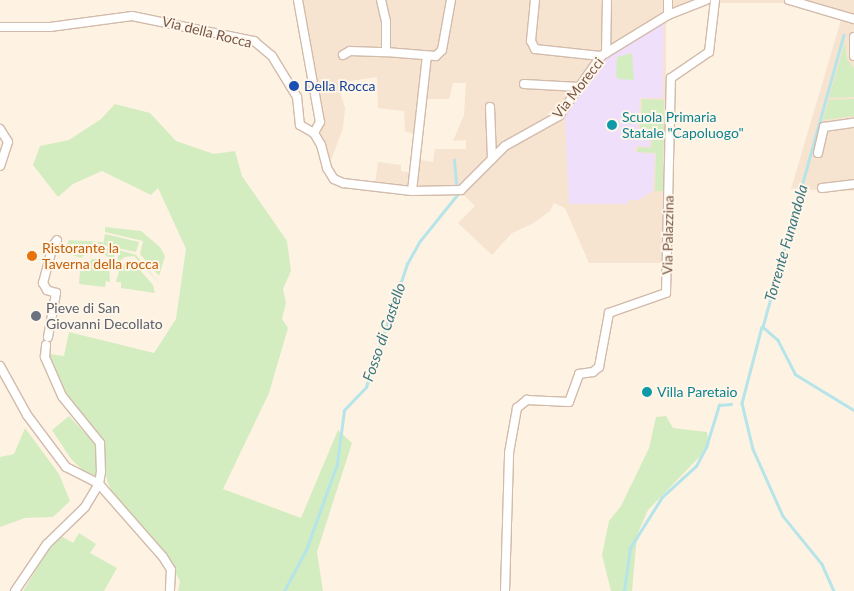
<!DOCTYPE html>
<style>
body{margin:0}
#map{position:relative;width:854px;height:591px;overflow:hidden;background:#fef2e3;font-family:Lato,sans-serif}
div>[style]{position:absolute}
.residential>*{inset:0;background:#f6e3d0}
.education>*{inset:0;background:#efdffa}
.green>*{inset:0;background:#d4edc0}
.stream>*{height:2.5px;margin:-1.25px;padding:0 1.25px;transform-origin:1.25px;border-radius:1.25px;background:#b5e4e9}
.roads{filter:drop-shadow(1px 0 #d2bbab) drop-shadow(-1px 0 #d2bbab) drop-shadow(0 1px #d2bbab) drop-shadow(0 -1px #d2bbab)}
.minor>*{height:8px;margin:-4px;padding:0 4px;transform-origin:4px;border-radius:4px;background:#fff}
.dots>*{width:14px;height:14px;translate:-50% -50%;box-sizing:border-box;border:2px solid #fff6ea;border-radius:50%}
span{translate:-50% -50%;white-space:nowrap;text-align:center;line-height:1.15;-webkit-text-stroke:4px #fff6ea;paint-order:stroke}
.street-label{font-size:14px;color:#785647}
.transit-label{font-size:14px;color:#164399}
.left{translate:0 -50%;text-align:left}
.culture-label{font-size:14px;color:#0d838f}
.food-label{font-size:14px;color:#c56008}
.worship-label{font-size:14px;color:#5b616d}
.water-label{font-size:15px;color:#39767e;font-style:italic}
</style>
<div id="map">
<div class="residential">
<div style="clip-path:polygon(293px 0,854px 0,854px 191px,791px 189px,841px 20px,789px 3px,707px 3px,666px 20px,666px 77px,672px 81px,672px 191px,664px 197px,665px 263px,589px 263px,565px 208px,554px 203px,550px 211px,532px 224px,512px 233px,492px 255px,458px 223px,475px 206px,465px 196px,374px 192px,378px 162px,401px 165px,401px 171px,411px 173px,413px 159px,433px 162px,435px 149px,466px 149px,466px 140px,453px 141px,464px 115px,466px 83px,453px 83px,449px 99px,426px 99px,415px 135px,405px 131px,404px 111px,378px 108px,377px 77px,343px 82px,339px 89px,345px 108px,343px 128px,331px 160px,316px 121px,301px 21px)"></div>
</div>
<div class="education">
<div style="clip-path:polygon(664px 21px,663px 98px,640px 98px,638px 128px,651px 130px,650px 147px,636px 146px,635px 152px,655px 154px,653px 191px,639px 200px,628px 200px,628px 204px,569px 204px,565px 116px,605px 60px)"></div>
</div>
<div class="green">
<div style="clip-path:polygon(845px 42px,847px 59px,854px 69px,854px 97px,829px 98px)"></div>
<div style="clip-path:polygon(632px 53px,634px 80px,619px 79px,616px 76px,617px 57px)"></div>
<div style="clip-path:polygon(642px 99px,664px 100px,663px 191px,655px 191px,656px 153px,637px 152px,638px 147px,651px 148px,653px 129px,640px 128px)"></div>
<div style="clip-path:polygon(854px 99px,854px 116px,823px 120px,829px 100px)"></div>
<div style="clip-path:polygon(115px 104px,150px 113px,176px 141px,214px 154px,235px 151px,242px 176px,287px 241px,291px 271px,283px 289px,286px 303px,282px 319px,288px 328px,269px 393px,223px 489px,301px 518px,338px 430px,352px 443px,317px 552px,323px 591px,178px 591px,180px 581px,160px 546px,114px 495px,107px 481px,102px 439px,57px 381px,49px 354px,64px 356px,69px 332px,154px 353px,176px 319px,186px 249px,158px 188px,151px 195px,102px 171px,73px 184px,58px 197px,33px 165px,40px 146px,69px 140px,101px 119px)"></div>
<div style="clip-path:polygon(105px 227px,141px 231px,160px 247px,165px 256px,159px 276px,140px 254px,143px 241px,105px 232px)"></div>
<div style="clip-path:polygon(105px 234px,139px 242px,136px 252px,103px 245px)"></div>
<div style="clip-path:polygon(69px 240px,103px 242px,102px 245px,97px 245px,81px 258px,63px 252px)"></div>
<div style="clip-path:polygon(98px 247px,115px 249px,114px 261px,102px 253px,90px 253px)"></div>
<div style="clip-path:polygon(119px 250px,136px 255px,160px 284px,134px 256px,125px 257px,117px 263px)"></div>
<div style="clip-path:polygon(92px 259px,100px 259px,109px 265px,110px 282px,106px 281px,105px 287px,79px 284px,80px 271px)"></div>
<div style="clip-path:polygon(133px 262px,153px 285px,155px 293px,121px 288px,121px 282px,116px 282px,120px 268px,125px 263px)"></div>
<div style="clip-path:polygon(69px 416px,97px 446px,97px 478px,93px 480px,71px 459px,52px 430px)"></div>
<div style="clip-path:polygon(666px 416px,673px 428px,707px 432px,709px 447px,648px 510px,637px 535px,632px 591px,611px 591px,602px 555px,609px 521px,621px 506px,649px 448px,656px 417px)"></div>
<div style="clip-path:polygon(25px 428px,59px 474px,70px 501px,53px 517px,25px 518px,0 527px,0 457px,14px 454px)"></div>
<div style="clip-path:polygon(79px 533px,96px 544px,90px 553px,117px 568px,104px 591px,23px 591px,58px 534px,73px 543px)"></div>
</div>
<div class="stream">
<div style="left:844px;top:35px;width:303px;rotate:105.5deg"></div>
<div style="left:763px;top:327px;width:20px;rotate:41deg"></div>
<div style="left:778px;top:340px;width:38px;rotate:63deg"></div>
<div style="left:795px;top:374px;width:69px;rotate:31.4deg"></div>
<div style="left:762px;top:327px;width:79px;rotate:104.7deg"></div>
<div style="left:742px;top:403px;width:47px;rotate:76.6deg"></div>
<div style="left:753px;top:449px;width:73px;rotate:65.9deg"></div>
<div style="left:783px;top:516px;width:62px;rotate:50.9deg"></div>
<div style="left:822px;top:564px;width:30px;rotate:66deg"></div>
<div style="left:284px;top:591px;width:47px;rotate:-61.8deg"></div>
<div style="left:306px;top:550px;width:91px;rotate:-70.2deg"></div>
<div style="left:337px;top:464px;width:54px;rotate:-82.6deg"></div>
<div style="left:344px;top:410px;width:32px;rotate:-46deg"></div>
<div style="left:366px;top:387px;width:130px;rotate:-71.6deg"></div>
<div style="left:407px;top:264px;width:26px;rotate:-61deg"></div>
<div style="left:420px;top:241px;width:59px;rotate:-51.2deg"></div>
<div style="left:457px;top:195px;width:35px;rotate:-95deg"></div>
<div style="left:624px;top:591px;width:43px;rotate:-82.1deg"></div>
<div style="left:630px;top:548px;width:60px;rotate:-57.9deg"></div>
<div style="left:662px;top:497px;width:46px;rotate:-42.4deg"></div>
<div style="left:696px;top:466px;width:21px;rotate:-62deg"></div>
<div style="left:706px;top:447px;width:44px;rotate:-72.8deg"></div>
<div style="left:719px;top:405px;width:12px;rotate:-5deg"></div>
</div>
<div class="roads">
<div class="minor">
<div style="left:298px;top:0;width:124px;rotate:79.8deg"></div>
<div style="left:320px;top:122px;width:13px;rotate:119deg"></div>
<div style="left:381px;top:0;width:22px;rotate:77deg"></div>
<div style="left:386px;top:21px;width:31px;rotate:90deg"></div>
<div style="left:386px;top:52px;width:50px;rotate:4.6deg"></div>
<div style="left:436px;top:56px;width:8px;rotate:-45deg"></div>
<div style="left:442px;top:50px;width:51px;rotate:-79.8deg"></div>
<div style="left:535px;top:0;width:41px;rotate:95.6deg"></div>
<div style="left:531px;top:41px;width:9px;rotate:63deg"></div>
<div style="left:535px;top:49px;width:66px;rotate:6.1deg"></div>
<div style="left:789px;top:0;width:68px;rotate:16.3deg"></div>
<div style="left:668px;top:15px;width:15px;rotate:-90deg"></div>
<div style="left:0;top:27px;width:50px"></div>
<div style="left:50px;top:27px;width:83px;rotate:-7.6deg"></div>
<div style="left:132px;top:16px;width:125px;rotate:11.6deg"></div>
<div style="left:254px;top:41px;width:23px;rotate:40deg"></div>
<div style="left:272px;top:56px;width:48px;rotate:58.6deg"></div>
<div style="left:297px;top:97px;width:28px;rotate:84deg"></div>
<div style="left:300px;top:125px;width:16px;rotate:30deg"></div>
<div style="left:854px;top:37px;width:19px;rotate:90deg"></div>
<div style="left:606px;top:53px;width:53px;rotate:-88.9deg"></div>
<div style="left:343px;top:55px;width:8px;rotate:-30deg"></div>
<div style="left:350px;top:51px;width:36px;rotate:2deg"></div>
<div style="left:524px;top:84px;width:55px;rotate:3.1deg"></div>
<div style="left:490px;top:107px;width:52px;rotate:87.8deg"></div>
<div style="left:0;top:129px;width:15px;rotate:58deg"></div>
<div style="left:8px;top:142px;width:25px;rotate:108deg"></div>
<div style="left:314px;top:133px;width:14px;rotate:60deg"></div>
<div style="left:321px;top:145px;width:24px;rotate:75deg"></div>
<div style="left:327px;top:168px;width:13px;rotate:58deg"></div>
<div style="left:334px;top:179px;width:10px;rotate:24deg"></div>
<div style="left:343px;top:183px;width:69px;rotate:6.6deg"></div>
<div style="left:412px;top:191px;width:49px;rotate:-1.2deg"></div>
<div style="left:461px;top:190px;width:62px;rotate:-45deg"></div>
<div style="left:505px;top:146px;width:62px;rotate:-29.1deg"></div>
<div style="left:559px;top:116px;width:73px;rotate:-55deg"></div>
<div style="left:601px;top:56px;width:79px;rotate:-31.5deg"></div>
<div style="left:668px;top:15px;width:41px;rotate:-21.5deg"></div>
<div style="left:818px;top:153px;width:27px;rotate:-77deg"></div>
<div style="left:824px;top:127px;width:30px;rotate:-8deg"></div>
<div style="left:822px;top:188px;width:32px;rotate:-7deg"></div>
<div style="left:412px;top:191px;width:136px;rotate:-83.7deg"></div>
<div style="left:48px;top:337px;width:45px;rotate:-79.7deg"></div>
<div style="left:56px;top:293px;width:9px;rotate:-162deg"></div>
<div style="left:47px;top:290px;width:8px;rotate:-120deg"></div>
<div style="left:43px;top:283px;width:38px;rotate:-75deg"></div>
<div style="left:53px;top:246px;width:7px;rotate:-56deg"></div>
<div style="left:0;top:366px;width:56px;rotate:61.1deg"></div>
<div style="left:27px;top:415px;width:65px;rotate:53.1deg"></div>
<div style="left:66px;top:467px;width:37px;rotate:27deg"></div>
<div style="left:99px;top:484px;width:97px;rotate:48.8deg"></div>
<div style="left:163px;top:557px;width:15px;rotate:58deg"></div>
<div style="left:171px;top:570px;width:21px;rotate:93deg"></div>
<div style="left:15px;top:591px;width:57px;rotate:-55.8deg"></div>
<div style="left:47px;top:544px;width:53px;rotate:-44.2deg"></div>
<div style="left:85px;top:507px;width:27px;rotate:-59deg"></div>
<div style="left:99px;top:484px;width:12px;rotate:-81deg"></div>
<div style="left:101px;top:472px;width:29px;rotate:-92deg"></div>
<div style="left:100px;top:443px;width:60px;rotate:-129deg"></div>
<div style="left:62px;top:396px;width:43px;rotate:-113.6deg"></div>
<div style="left:45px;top:357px;width:12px;rotate:-85deg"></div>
<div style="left:505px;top:591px;width:138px;rotate:-88.3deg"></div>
<div style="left:509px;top:453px;width:46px;rotate:-79.9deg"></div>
<div style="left:517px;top:408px;width:13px;rotate:-39deg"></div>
<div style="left:527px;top:400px;width:42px;rotate:2.7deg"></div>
<div style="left:569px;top:402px;width:30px;rotate:-70deg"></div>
<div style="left:579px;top:374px;width:14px;rotate:-8deg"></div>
<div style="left:593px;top:372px;width:8px;rotate:-40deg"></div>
<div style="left:599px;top:367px;width:55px;rotate:-79.5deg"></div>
<div style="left:609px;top:313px;width:60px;rotate:-19.3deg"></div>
<div style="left:666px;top:293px;width:215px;rotate:-88.7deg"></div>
<div style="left:671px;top:78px;width:46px;rotate:-34.4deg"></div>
<div style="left:709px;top:52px;width:52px;rotate:-83.4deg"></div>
</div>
</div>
<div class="dots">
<div style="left:294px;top:86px;background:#1a4fb4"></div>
<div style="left:612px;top:125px;background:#0f9aa8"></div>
<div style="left:32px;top:256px;background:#e8710a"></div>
<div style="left:36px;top:316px;background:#6b7280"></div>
<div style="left:647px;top:392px;background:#0f9aa8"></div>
</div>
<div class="street-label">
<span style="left:207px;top:32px;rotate:14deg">Via della Rocca</span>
<span style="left:578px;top:88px;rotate:-52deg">Via Morecci</span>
<span style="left:668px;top:235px;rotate:-89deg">Via Palazzina</span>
</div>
<div class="transit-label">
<span class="left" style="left:304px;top:86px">Della Rocca</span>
</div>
<div class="culture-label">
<span class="left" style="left:622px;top:125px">Scuola Primaria<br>Statale "Capoluogo"</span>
<span class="left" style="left:657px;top:392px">Villa Paretaio</span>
</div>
<div class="food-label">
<span class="left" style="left:42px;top:256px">Ristorante la<br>Taverna della rocca</span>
</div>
<div class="worship-label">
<span class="left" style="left:46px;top:316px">Pieve di San<br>Giovanni Decollato</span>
</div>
<div class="water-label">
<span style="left:786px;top:243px;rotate:-74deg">Torrente Funandola</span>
<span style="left:384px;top:332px;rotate:-71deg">Fosso di Castello</span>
</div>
</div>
